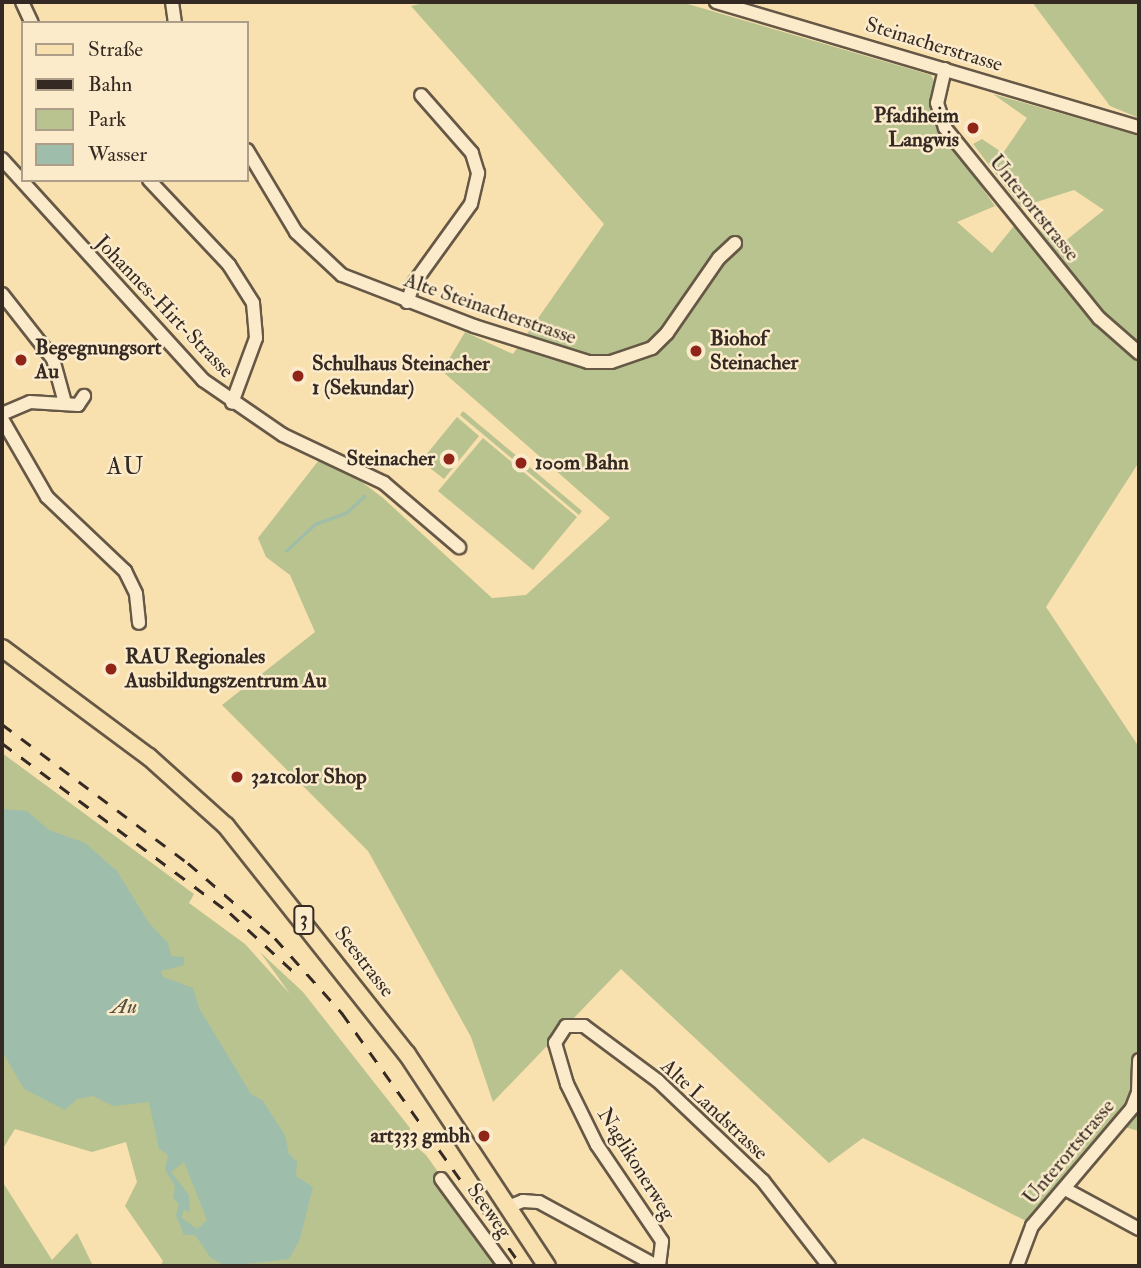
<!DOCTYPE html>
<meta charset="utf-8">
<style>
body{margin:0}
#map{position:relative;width:1141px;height:1268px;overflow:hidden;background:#f9e0af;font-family:"IM FELL Double Pica",serif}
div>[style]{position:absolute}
.green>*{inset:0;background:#b9c38f}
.water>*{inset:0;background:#9ebdaa}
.stream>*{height:2.5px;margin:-1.25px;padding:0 1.25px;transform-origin:1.25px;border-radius:1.25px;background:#9ebdaa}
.roads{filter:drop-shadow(2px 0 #665846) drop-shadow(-2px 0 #665846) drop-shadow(0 2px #665846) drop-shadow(0 -2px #665846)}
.minor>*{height:12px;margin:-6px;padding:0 6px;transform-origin:6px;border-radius:6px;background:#fbebcb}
.major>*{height:16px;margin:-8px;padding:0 8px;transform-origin:8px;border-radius:8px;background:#f9e0af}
.rail>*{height:2.5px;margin-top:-1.25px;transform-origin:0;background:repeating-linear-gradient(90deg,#352a23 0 12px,transparent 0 24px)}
.dots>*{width:19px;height:19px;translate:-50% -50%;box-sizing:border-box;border:4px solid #fbebcb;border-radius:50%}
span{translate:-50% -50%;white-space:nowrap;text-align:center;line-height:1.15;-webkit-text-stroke:5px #fbebcb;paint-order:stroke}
.shield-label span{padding:2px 5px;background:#fbebcb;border:2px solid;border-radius:5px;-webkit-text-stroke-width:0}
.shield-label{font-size:19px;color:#352a23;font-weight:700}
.street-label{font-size:21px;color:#352a23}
.poi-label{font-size:21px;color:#352a23;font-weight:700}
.right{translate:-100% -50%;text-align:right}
.left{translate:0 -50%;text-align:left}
.park-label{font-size:21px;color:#56503e;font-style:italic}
.quarter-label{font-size:24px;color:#352a23;letter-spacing:2px}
.frame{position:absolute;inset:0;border:4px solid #352a23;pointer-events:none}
.legend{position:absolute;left:21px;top:21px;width:228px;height:161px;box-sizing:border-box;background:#fbebcb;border:2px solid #ac9e88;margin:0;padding:9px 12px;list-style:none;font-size:21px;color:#352a23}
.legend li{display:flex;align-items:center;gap:14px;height:35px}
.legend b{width:35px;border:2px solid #ac9e88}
</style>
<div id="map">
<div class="green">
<div style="clip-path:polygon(428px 2px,681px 2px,931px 75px,936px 85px,932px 117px,995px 206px,957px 222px,992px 253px,1022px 216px,1060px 245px,1104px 210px,1074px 190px,1021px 207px,973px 144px,982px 139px,1003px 153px,1027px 118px,993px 94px,1139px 136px,1139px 462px,1046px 607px,1139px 747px,1139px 1131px,1117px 1125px,1030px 1223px,863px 1138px,829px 1163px,621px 969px,493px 1102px,471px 1037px,368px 851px,222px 705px,315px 632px,290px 575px,266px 557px,258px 538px,319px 460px,354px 476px,383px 498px,492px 598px,526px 595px,610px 518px,442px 371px,465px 332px,513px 354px,604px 224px,411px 6px)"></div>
<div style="clip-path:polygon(1032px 2px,1139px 2px,1139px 118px,1110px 106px)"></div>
<div style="clip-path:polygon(463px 411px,582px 511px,579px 515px,460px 415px)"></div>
<div style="clip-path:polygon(457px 417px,479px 436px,444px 479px,421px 461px)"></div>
<div style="clip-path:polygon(483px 438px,577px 517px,533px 570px,438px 491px)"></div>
<div style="clip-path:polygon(2px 753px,194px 894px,189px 903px,245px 944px,290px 994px,260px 952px,303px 992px,410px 1128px,407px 1139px,426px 1155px,505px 1266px,160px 1266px,163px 1261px,125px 1206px,137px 1182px,126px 1142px,92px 1152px,15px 1129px,2px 1150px)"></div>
<div style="clip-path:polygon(2px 1181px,52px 1260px,77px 1233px,93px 1266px,2px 1266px)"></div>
</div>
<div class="water">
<div style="clip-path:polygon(evenodd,2px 809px,27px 811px,49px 830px,85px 843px,117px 871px,149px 923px,168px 943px,171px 956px,184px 957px,184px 965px,161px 971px,163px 977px,193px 988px,199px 1008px,251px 1094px,262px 1100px,285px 1135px,289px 1154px,297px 1162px,296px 1176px,313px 1187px,300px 1239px,289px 1259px,226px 1266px,211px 1258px,195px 1235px,184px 1235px,176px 1215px,179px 1205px,173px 1197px,175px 1186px,165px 1170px,168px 1155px,159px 1149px,149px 1102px,113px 1106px,93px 1096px,77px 1099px,65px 1110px,24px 1089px,2px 1051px,2px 809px,184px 1162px,207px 1220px,197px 1229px,181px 1217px,184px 1210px,190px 1212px,189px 1195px,171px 1172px,184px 1162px)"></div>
</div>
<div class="stream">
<div style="left:286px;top:551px;width:40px;rotate:-43deg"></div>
<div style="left:315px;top:524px;width:33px;rotate:-20deg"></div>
<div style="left:346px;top:513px;width:25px;rotate:-43deg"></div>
</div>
<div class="roads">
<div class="minor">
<div style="left:22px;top:2px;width:23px;rotate:65deg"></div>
<div style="left:172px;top:2px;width:21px;rotate:82deg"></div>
<div style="left:716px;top:2px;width:441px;rotate:16.5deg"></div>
<div style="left:945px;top:69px;width:35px;rotate:103deg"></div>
<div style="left:937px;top:103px;width:26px;rotate:72deg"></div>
<div style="left:945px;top:128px;width:245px;rotate:51deg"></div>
<div style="left:1099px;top:318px;width:53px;rotate:41.2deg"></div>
<div style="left:247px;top:150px;width:96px;rotate:59.1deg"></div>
<div style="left:296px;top:232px;width:63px;rotate:43.1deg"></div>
<div style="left:342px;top:275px;width:142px;rotate:21.1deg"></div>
<div style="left:474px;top:326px;width:120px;rotate:17.5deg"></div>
<div style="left:588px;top:362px;width:23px"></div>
<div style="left:611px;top:362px;width:43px;rotate:-18.9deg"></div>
<div style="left:652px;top:348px;width:21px;rotate:-45deg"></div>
<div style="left:667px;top:333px;width:91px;rotate:-55.3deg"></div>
<div style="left:719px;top:258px;width:22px;rotate:-43deg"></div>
<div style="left:2px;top:159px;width:299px;rotate:47.7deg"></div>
<div style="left:203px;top:380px;width:97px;rotate:34.5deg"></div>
<div style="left:283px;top:435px;width:112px;rotate:25.4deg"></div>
<div style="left:384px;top:483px;width:99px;rotate:40.5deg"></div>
<div style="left:149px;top:180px;width:117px;rotate:46.7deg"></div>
<div style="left:229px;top:265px;width:45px;rotate:57.7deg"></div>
<div style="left:253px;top:303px;width:35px;rotate:85deg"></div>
<div style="left:256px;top:338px;width:69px;rotate:110.3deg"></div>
<div style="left:2px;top:294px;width:83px;rotate:51.9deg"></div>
<div style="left:53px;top:359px;width:46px;rotate:74.7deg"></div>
<div style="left:407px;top:302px;width:20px;rotate:-70deg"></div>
<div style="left:414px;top:283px;width:97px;rotate:-54.2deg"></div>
<div style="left:471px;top:204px;width:32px;rotate:-77deg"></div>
<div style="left:478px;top:173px;width:21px;rotate:-107deg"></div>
<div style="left:472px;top:153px;width:77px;rotate:-131.3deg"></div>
<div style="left:2px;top:414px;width:30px;rotate:-23deg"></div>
<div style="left:30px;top:402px;width:48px;rotate:3.6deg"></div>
<div style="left:78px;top:405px;width:11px;rotate:-56deg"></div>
<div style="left:2px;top:419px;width:90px;rotate:60deg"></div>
<div style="left:47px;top:497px;width:108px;rotate:43.5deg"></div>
<div style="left:125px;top:571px;width:25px;rotate:64deg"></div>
<div style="left:136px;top:594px;width:29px;rotate:84deg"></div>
<div style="left:441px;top:1179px;width:108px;rotate:53.7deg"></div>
<div style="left:1065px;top:1189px;width:84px;rotate:28.4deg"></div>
<div style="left:508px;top:1207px;width:16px;rotate:-22deg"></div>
<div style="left:523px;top:1201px;width:16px;rotate:4deg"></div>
<div style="left:539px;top:1202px;width:134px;rotate:28.5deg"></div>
<div style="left:659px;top:1266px;width:25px;rotate:-83deg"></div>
<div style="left:662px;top:1241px;width:116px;rotate:-124.1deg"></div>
<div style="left:597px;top:1145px;width:68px;rotate:-116.2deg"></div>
<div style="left:567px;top:1084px;width:43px;rotate:-106.3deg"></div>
<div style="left:555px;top:1043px;width:20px;rotate:-57deg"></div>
<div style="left:566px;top:1026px;width:18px"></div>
<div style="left:584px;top:1026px;width:92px;rotate:36.6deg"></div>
<div style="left:658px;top:1081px;width:145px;rotate:43.6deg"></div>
<div style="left:763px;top:1181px;width:108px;rotate:52.2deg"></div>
<div style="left:1017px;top:1266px;width:43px;rotate:-69.4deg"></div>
<div style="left:1032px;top:1226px;width:155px;rotate:-49.7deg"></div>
<div style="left:1132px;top:1108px;width:17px;rotate:-69deg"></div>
<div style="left:1138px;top:1092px;width:32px;rotate:-88deg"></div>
</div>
<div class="major">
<div style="left:2px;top:648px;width:183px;rotate:36.6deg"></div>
<div style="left:149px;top:757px;width:103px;rotate:41.9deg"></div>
<div style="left:226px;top:826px;width:291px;rotate:51.6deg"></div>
<div style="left:407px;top:1054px;width:254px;rotate:56.6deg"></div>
</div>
</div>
<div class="rail">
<div style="left:2px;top:724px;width:232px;rotate:36.8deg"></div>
<div style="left:188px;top:863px;width:115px;rotate:40.8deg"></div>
<div style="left:275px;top:938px;width:101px;rotate:48.2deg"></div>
<div style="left:342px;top:1013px;width:310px;rotate:54.6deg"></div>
<div style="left:2px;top:743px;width:284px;rotate:36.7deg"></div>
<div style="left:230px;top:913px;width:88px;rotate:42.7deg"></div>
</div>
<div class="dots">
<div style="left:973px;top:128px;background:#8f2418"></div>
<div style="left:696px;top:351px;background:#8f2418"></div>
<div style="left:21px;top:360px;background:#8f2418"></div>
<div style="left:298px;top:376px;background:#8f2418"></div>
<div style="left:449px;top:459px;background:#8f2418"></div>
<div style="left:521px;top:463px;background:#8f2418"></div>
<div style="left:111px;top:669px;background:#8f2418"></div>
<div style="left:237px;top:777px;background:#8f2418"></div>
<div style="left:484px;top:1136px;background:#8f2418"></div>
</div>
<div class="shield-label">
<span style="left:304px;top:920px">3</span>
</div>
<div class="street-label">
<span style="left:934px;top:45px;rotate:17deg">Steinacherstrasse</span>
<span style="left:1034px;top:208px;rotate:51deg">Unterortstrasse</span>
<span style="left:164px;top:307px;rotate:46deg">Johannes-Hirt-Strasse</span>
<span style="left:490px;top:309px;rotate:19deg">Alte Steinacherstrasse</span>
<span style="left:364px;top:962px;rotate:52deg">Seestrasse</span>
<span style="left:714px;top:1110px;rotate:43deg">Alte Landstrasse</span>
<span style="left:1069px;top:1152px;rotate:-50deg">Unterortstrasse</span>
<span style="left:636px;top:1164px;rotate:58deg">Naglikonerweg</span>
<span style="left:489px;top:1211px;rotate:55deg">Seeweg</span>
</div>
<div class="poi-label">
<span class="right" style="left:959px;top:128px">Pfadiheim<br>Langwis</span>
<span class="left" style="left:710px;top:351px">Biohof<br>Steinacher</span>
<span class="left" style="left:35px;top:360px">Begegnungsort<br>Au</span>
<span class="left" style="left:312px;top:376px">Schulhaus Steinacher<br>1 (Sekundar)</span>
<span class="right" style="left:435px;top:459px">Steinacher</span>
<span class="left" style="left:535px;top:463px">100m Bahn</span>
<span class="left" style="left:125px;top:669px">RAU Regionales<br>Ausbildungszentrum Au</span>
<span class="left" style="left:251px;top:777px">321color Shop</span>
<span class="right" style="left:470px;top:1136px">art333 gmbh</span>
</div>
<div class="park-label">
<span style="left:124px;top:1007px">Au</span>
</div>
<div class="quarter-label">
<span style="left:126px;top:467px">AU</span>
</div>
<div class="frame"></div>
<ul class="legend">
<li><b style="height:9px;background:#f9e0af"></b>Straße</li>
<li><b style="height:9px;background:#352a23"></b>Bahn</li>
<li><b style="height:19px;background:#b9c38f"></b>Park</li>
<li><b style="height:19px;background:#9ebdaa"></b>Wasser</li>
</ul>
</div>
